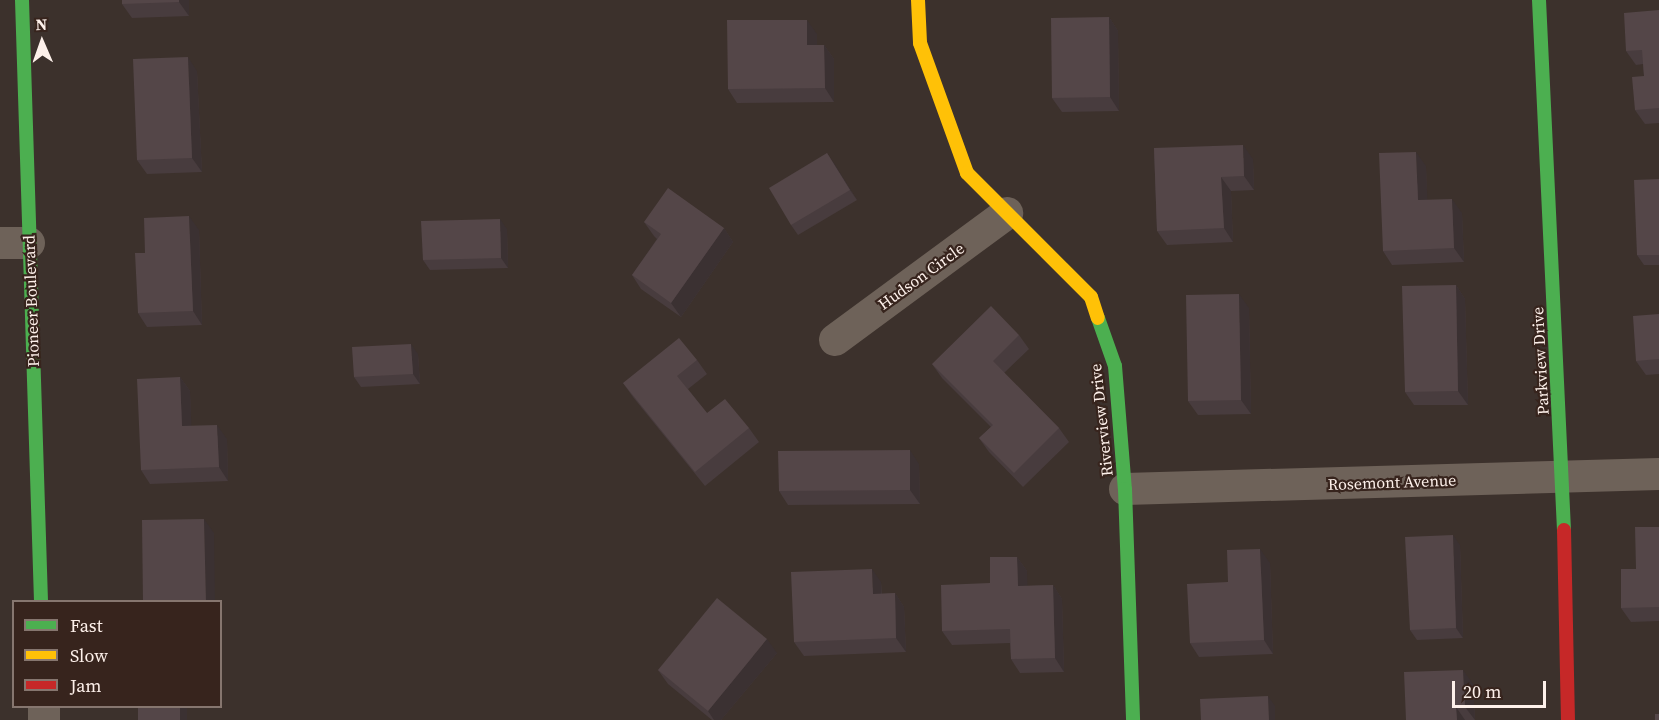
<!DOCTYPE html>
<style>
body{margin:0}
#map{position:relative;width:1659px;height:720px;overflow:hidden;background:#3c312c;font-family:"Source Serif 4",serif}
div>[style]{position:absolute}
.street>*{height:32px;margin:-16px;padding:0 16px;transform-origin:16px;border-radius:16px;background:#6e6259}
.fast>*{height:14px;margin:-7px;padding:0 7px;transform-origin:7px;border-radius:7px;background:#4caf50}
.slow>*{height:14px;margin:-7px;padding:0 7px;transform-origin:7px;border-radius:7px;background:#ffc107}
.jam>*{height:14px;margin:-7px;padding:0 7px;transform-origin:7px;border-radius:7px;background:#c62828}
.wall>*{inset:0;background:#483c3e}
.shaded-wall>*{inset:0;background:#3b3132}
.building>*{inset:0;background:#544648}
span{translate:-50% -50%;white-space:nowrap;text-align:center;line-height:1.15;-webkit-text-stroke:4.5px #37241d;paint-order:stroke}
.street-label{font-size:16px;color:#fdf0ea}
.legend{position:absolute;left:12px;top:600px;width:210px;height:108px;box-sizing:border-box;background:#37241d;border:2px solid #86766f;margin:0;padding:8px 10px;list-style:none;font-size:18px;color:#fdf0ea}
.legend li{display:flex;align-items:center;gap:12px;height:30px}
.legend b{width:30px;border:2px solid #86766f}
.north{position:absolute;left:12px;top:12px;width:60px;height:60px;-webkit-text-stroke:4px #37241d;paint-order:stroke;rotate:358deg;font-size:16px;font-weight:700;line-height:24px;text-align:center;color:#fdf0ea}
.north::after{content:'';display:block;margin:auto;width:21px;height:27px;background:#fdf0ea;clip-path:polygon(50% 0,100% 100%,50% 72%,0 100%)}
.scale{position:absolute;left:1452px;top:681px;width:94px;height:27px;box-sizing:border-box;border:3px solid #fdf0ea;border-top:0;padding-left:8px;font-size:18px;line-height:21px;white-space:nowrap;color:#fdf0ea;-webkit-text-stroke:4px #37241d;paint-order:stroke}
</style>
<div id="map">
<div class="street">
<div style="left:0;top:243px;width:29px"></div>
<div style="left:835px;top:340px;width:214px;rotate:-36.4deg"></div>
<div style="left:1125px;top:489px;width:534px;rotate:-1.61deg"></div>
<div style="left:44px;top:706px;width:14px;rotate:90deg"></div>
</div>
<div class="fast">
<div style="left:22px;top:0;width:602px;rotate:88.19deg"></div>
<div style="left:1539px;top:0;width:531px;rotate:87.3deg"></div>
<div style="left:1098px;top:318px;width:51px;rotate:70.5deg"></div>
<div style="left:1115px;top:366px;width:123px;rotate:85.4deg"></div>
<div style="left:1125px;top:489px;width:231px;rotate:88deg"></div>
</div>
<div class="slow">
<div style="left:918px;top:0;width:43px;rotate:87.3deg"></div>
<div style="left:920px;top:43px;width:138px;rotate:70.1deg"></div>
<div style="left:967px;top:173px;width:175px;rotate:45deg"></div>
<div style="left:1091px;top:297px;width:22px;rotate:72deg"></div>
</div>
<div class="jam">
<div style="left:1564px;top:530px;width:190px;rotate:88.8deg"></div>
</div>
<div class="wall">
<div style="clip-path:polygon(122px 0,189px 0,189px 16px,132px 18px,122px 4px)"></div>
<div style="clip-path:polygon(1659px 10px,1659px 123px,1645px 124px,1635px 110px,1644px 76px,1643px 64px,1636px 65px,1626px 51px)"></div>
<div style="clip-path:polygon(1109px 17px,1118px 31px,1119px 111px,1062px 112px,1052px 98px)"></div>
<div style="clip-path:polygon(817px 34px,817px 45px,824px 45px,834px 59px,834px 102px,737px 103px,728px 89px)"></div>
<div style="clip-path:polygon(197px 71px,202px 172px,147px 174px,137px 160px)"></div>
<div style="clip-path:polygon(1154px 148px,1253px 159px,1254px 190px,1231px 191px,1233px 242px,1167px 245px,1157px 231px)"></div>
<div style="clip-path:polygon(827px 153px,857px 200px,798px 235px,791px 225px)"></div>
<div style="clip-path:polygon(1426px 166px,1427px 200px,1462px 213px,1464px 262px,1392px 265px,1383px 251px)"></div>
<div style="clip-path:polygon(1659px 179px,1659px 265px,1644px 265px,1637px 255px)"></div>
<div style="clip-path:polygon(644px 222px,724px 228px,733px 242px,681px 317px,641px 289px,632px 275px,657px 239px,654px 236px)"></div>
<div style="clip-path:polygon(507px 229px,508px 268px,430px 270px,423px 260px)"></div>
<div style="clip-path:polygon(199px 230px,202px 325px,147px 327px,138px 313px,145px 253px)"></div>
<div style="clip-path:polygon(1456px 285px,1465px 299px,1468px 405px,1414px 405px,1405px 392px)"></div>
<div style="clip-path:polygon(1249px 308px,1251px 414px,1198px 415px,1188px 401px)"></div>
<div style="clip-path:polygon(1659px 314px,1659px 374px,1646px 375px,1636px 361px)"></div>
<div style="clip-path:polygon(1019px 335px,1029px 349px,1004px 373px,1059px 428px,1069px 442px,1023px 487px,989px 452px,979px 438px,991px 427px,942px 378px,932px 364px)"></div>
<div style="clip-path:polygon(418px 354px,420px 384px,361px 387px,354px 377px)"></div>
<div style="clip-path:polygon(697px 360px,707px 374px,688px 389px,707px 413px,749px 428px,759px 442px,705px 486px,633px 397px,623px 383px)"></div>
<div style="clip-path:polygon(180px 377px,190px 391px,191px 426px,227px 439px,228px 481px,150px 484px,141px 470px)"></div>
<div style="clip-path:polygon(919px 464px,920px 504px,788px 505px,779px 491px)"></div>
<div style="clip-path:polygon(1659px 527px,1659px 621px,1631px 622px,1621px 608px,1636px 569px)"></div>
<div style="clip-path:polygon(1460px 545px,1463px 638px,1417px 640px,1410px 630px)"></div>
<div style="clip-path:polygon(1017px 557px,1027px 571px,1027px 586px,1053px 585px,1062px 599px,1064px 672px,1020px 673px,1011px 659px,1010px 643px,952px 645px,942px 631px)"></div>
<div style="clip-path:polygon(1270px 563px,1273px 654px,1199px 657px,1190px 643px,1228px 582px)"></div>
<div style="clip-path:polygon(881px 582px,882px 594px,895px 593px,904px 607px,906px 652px,804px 656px,794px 642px)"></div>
<div style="clip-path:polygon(777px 653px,721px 720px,712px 720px,668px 684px,658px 670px)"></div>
<div style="clip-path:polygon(1473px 684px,1475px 720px,1406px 720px)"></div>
</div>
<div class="shaded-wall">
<div style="clip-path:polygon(179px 0,189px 0,189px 16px,179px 2px)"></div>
<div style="clip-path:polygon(1109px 17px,1118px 31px,1119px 111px,1110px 97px)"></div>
<div style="clip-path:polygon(807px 20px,817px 34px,817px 59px,807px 45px)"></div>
<div style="clip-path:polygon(824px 45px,834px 59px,834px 102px,825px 88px)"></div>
<div style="clip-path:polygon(188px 57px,197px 71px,202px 172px,192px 158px)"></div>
<div style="clip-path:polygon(1243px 145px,1253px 159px,1254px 190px,1244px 176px)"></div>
<div style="clip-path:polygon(1416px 152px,1426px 166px,1428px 214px,1418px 200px)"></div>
<div style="clip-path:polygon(827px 153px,834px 163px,857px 200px,850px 190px)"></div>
<div style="clip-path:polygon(1221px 177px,1231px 191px,1233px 242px,1224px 228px)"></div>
<div style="clip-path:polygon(1452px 199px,1462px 213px,1464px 262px,1454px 248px)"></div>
<div style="clip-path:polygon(189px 216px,199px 230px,202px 325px,193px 311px)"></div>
<div style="clip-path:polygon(500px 219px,507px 229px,508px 268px,501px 258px)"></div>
<div style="clip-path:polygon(724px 228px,733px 242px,681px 317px,671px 303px)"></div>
<div style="clip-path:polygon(1456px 285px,1465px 299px,1468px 405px,1458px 391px)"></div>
<div style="clip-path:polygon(1239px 294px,1249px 308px,1251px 414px,1241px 400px)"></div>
<div style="clip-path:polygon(411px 344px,418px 354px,420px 384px,413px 374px)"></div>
<div style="clip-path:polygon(180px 377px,190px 391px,192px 440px,182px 426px)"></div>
<div style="clip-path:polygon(217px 425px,227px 439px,228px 481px,219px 467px)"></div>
<div style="clip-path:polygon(910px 450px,919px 464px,920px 504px,910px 490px)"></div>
<div style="clip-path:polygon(204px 519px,214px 533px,215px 602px,206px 602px)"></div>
<div style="clip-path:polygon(1453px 535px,1460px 545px,1463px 638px,1456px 628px)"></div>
<div style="clip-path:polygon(1260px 549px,1270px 563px,1273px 654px,1264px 640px)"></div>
<div style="clip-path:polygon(1017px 557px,1027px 571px,1028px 600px,1018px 586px)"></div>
<div style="clip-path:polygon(872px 569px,881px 582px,882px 608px,873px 594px)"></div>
<div style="clip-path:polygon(1053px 585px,1062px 599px,1064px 672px,1055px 658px)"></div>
<div style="clip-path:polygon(895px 593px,904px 607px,906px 652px,896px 638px)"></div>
<div style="clip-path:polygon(767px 639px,777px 653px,721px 720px,714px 720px,708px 711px)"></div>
<div style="clip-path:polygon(1463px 670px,1473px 684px,1475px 720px,1465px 707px)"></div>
<div style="clip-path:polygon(1268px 696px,1275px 706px,1275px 720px,1269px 720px)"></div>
<div style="clip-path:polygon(180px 706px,187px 706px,187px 720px,180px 720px)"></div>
<div style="clip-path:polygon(1456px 707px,1465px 720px,1457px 720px)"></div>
</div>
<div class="building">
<div style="clip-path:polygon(122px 0,179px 0,179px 2px,122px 4px)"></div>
<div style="clip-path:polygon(1659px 10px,1659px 108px,1635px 110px,1632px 77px,1644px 76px,1642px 50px,1626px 51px,1624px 13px)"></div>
<div style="clip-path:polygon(1109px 17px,1110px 97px,1052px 98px,1051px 18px)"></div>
<div style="clip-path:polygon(727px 20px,807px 20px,807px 45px,824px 45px,825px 88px,728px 89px)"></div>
<div style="clip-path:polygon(188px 57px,192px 158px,137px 160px,133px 59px)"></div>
<div style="clip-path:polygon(1243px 145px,1244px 176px,1221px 177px,1224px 228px,1157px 231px,1154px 148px)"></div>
<div style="clip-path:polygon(1416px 152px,1418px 200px,1452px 199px,1454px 248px,1383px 251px,1379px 153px)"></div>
<div style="clip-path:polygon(827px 153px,850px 190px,791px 225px,769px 188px)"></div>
<div style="clip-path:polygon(1659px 179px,1659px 255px,1637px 255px,1634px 180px)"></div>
<div style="clip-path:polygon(668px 188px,724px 228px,671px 303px,632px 275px,661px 234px,644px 222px)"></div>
<div style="clip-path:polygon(189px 216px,193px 311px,138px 313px,135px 253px,145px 253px,144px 218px)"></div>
<div style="clip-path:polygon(500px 219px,501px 258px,423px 260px,421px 221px)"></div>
<div style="clip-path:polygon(1456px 285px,1458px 391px,1405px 392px,1402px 286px)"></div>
<div style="clip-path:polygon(1239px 294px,1241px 400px,1188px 401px,1186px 295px)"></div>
<div style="clip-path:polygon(991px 306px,1019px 335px,993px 361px,1059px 428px,1014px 473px,979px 438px,993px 425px,932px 364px)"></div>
<div style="clip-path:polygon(1659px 314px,1659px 359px,1636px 361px,1633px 316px)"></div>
<div style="clip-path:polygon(679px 338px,697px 360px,677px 376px,707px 413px,725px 399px,749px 428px,695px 472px,623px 383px)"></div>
<div style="clip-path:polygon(411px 344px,413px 374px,354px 377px,352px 347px)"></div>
<div style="clip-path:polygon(180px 377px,182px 426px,217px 425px,219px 467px,141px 470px,137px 379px)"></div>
<div style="clip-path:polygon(910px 450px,910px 490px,779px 491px,778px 451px)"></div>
<div style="clip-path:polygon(204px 519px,206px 602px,143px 602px,142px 520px)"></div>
<div style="clip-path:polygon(1635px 527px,1659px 527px,1659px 607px,1621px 608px,1621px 569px,1636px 569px)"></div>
<div style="clip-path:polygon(1453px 535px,1456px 628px,1410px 630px,1405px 537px)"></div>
<div style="clip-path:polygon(1260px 549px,1264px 640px,1190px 643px,1187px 584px,1228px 582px,1227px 550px)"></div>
<div style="clip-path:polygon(990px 557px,1017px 557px,1018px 586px,1053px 585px,1055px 658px,1011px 659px,1010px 629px,942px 631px,941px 585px,990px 583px)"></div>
<div style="clip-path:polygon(872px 569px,873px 594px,895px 593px,896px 638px,794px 642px,791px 572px)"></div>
<div style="clip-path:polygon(717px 598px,767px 639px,708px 711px,658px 670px)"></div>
<div style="clip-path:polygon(1463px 670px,1465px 707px,1456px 707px,1457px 720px,1406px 720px,1404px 672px)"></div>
<div style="clip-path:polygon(1268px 696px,1269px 720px,1201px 720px,1200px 699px)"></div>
<div style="clip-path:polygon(138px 706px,180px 706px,180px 720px,138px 720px)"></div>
<div style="clip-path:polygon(1655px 714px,1659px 714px,1659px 720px,1655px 720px)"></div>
</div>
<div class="street-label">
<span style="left:921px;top:276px;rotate:-36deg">Hudson Circle</span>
<span style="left:31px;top:301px;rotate:-92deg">Pioneer Boulevard</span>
<span style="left:1540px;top:361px;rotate:-93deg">Parkview Drive</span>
<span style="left:1101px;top:420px;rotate:-96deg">Riverview Drive</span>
<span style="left:1392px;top:482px;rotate:-2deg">Rosemont Avenue</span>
</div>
<ul class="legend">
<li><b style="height:8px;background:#4caf50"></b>Fast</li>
<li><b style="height:8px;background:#ffc107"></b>Slow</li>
<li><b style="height:8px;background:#c62828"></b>Jam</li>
</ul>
<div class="north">N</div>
<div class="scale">20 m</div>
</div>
